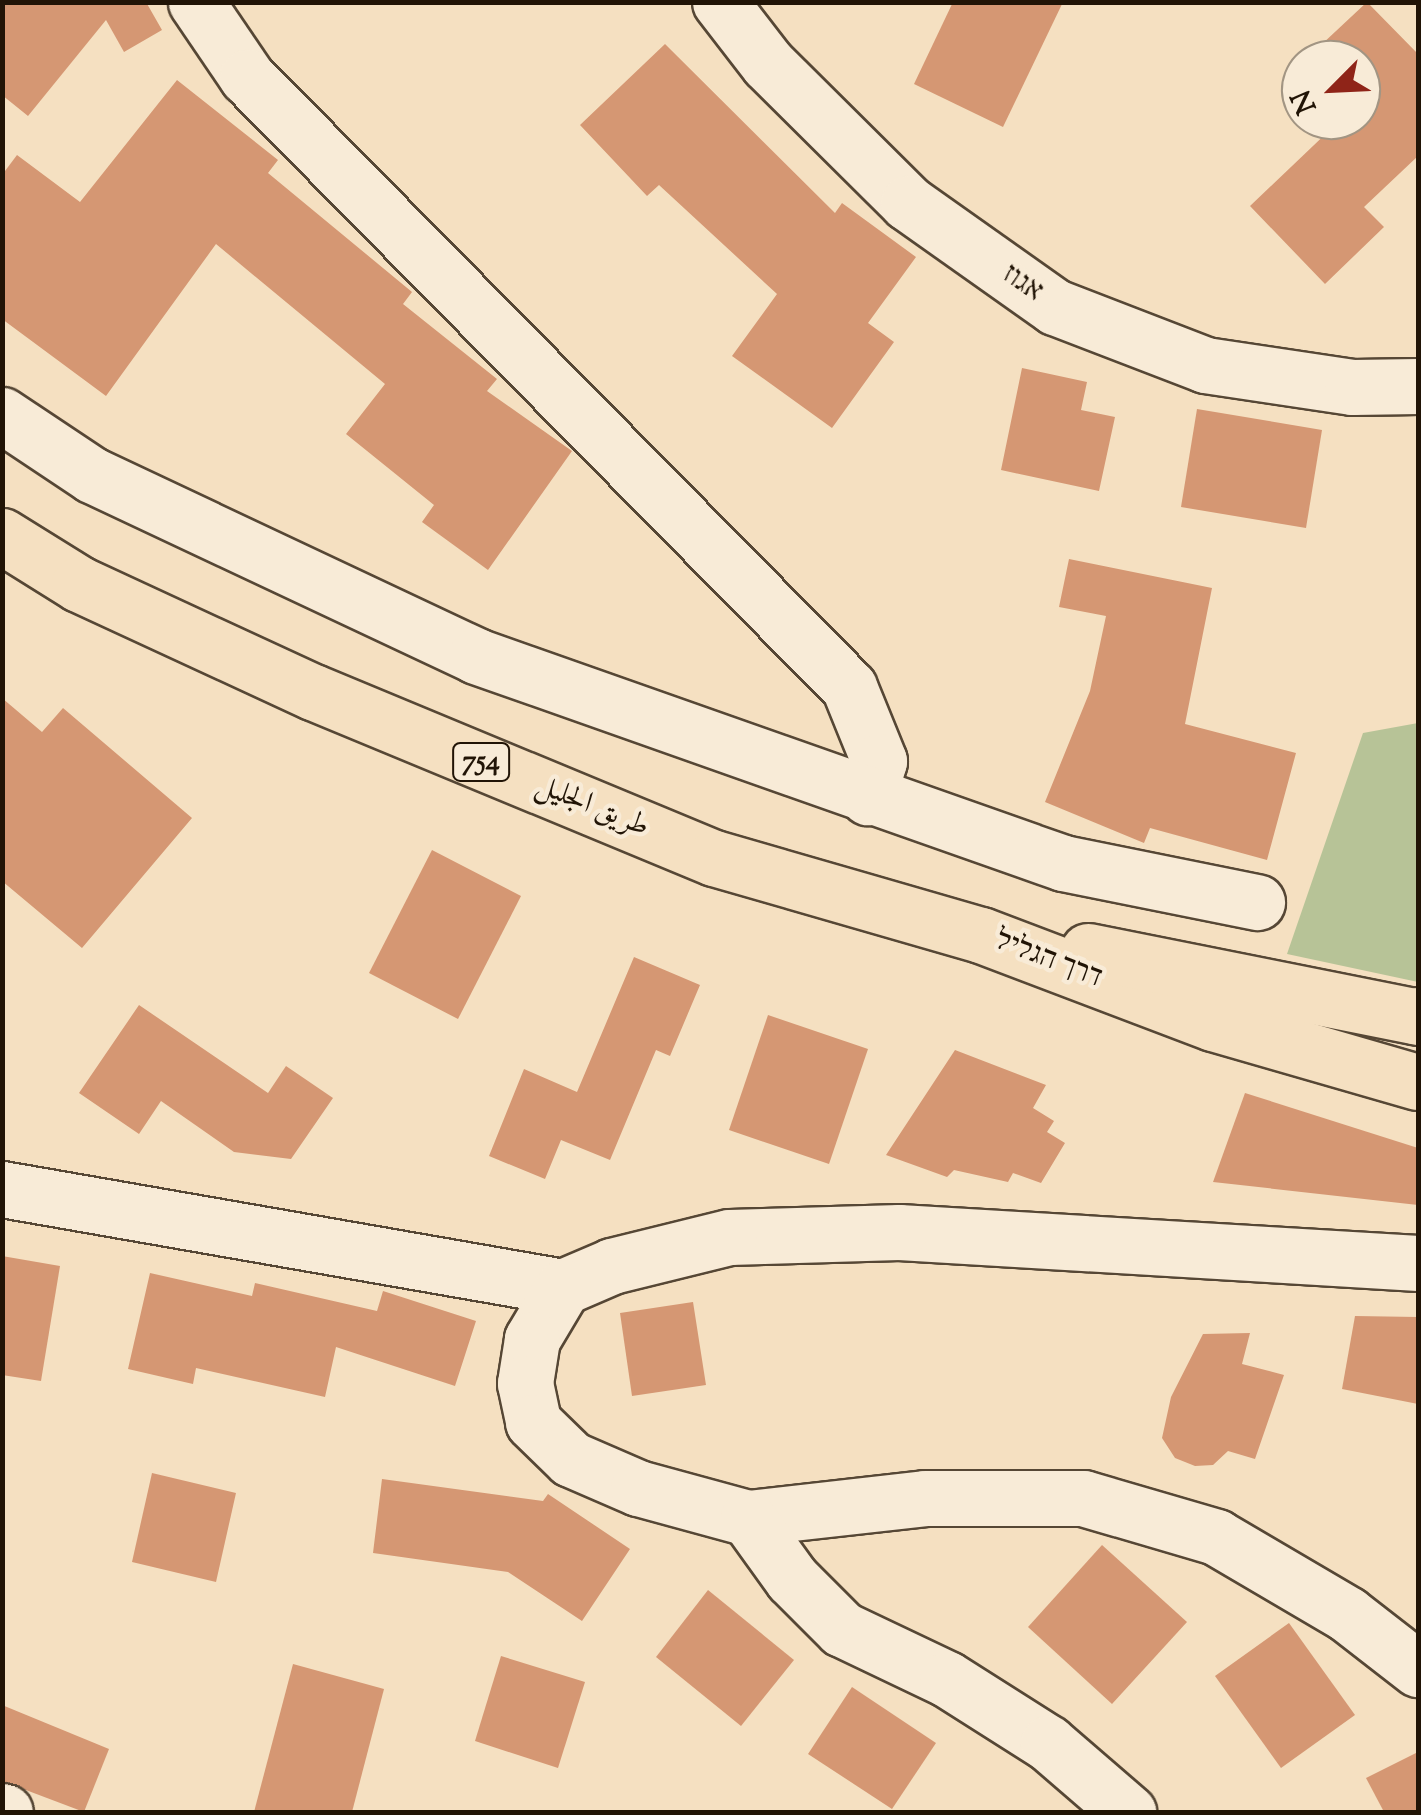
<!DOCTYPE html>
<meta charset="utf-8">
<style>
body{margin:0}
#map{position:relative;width:1421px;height:1815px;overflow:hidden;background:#f5e0c1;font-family:"Sorts Mill Goudy",Amiri,"Frank Ruhl Libre",serif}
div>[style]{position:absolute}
.green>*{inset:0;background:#b7c397}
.building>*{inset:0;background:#d59773}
.roads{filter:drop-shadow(2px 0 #564735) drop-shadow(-2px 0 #564735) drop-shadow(0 2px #564735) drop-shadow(0 -2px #564735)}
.minor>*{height:55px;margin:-27.5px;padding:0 27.5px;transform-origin:27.5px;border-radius:27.5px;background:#f8ebd7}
.major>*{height:55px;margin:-27.5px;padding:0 27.5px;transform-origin:27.5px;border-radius:27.5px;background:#f5e0c1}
.highway>*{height:55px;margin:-27.5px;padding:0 27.5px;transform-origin:27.5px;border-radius:27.5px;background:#f5e0c1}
span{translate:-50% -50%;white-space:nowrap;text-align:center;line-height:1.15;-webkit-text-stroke:9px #f8ebd7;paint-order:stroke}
.shield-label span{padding:2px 8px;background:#f8ebd7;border:2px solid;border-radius:8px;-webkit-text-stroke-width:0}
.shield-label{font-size:28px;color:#211406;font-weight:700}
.street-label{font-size:30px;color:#211406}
.frame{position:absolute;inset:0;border:5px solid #211406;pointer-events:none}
.north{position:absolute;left:1281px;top:40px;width:100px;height:100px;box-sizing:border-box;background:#f8ebd7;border:2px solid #a29583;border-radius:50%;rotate:246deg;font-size:28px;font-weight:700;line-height:40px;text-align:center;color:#211406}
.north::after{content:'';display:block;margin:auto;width:35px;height:45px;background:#8f2418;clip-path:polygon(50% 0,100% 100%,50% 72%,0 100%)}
</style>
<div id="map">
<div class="green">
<div style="clip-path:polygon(1418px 723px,1418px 982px,1287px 954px,1363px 733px)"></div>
</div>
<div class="building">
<div style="clip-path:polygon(2px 2px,146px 2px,162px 30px,124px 52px,106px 20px,28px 116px,2px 95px)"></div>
<div style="clip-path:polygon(953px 2px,1063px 2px,1003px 127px,914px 84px)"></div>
<div style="clip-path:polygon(1367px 2px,1418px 54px,1418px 156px,1364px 207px,1384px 227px,1325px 284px,1250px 206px,1335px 125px,1330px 120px,1361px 120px,1361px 60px,1305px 60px)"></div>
<div style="clip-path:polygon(665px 44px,835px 213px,842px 203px,916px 257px,868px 323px,894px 342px,832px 428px,732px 356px,777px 294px,659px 185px,647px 196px,580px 125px)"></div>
<div style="clip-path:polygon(177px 80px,278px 160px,268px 173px,412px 292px,403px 304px,497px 379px,487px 391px,572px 451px,488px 570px,422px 522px,434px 505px,346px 434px,385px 384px,216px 244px,106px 396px,2px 319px,2px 175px,17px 155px,80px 202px)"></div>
<div style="clip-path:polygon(1022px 368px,1087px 382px,1081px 410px,1115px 417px,1099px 491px,1001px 470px)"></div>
<div style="clip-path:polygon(1197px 409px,1322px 430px,1306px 528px,1181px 507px)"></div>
<div style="clip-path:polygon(1069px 559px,1212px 588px,1185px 724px,1296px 753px,1267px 860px,1150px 828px,1144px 843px,1045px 802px,1090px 691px,1106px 616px,1059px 607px)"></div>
<div style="clip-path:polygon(2px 698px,42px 732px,63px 708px,192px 818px,82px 948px,2px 881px)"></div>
<div style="clip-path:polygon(432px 850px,521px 896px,458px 1019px,369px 973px)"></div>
<div style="clip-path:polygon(634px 957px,700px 985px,670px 1056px,656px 1050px,610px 1160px,561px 1140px,545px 1179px,489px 1156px,524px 1069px,577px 1092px)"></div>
<div style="clip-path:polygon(139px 1005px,268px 1093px,286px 1066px,333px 1098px,291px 1159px,234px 1152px,161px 1101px,139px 1134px,79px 1093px)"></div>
<div style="clip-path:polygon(768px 1015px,868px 1049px,829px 1164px,729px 1130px)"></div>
<div style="clip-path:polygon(955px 1050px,1046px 1085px,1033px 1108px,1054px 1121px,1047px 1132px,1065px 1143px,1041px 1183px,1013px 1173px,1008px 1182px,954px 1170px,947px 1177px,886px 1155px)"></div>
<div style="clip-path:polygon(1245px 1093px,1418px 1148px,1418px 1205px,1213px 1182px)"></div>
<div style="clip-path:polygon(2px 1256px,60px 1266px,41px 1381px,2px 1375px)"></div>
<div style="clip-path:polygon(150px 1273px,252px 1296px,255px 1283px,377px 1311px,383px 1291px,476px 1321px,455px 1386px,336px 1347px,325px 1397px,196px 1368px,193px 1384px,128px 1369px)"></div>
<div style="clip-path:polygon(693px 1302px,706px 1385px,632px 1396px,620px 1313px)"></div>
<div style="clip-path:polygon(1355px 1316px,1418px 1317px,1418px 1404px,1342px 1389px)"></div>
<div style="clip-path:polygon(1250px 1333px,1242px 1364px,1284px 1375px,1255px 1459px,1228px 1451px,1213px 1465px,1195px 1466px,1175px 1458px,1162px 1438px,1171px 1397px,1203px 1334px)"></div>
<div style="clip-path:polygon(152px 1473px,236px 1493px,216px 1582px,132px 1562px)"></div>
<div style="clip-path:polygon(382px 1479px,543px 1501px,548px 1494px,630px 1549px,582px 1621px,508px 1572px,373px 1553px)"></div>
<div style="clip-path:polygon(1102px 1545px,1187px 1622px,1112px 1704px,1028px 1627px)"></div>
<div style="clip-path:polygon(708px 1590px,794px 1660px,741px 1726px,656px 1657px)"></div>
<div style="clip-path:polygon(1289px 1623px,1355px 1715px,1281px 1768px,1215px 1676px)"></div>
<div style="clip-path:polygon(501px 1656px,585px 1682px,558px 1768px,475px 1741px)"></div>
<div style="clip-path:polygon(293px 1664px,384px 1689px,352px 1812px,254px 1812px)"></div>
<div style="clip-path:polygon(852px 1687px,936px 1743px,892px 1809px,808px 1754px)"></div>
<div style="clip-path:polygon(2px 1705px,109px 1749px,84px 1812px,2px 1781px)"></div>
<div style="clip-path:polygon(1418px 1752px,1418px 1812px,1384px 1812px,1366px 1778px)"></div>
</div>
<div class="roads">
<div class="minor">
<div style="left:196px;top:2px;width:91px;rotate:55.8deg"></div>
<div style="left:247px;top:77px;width:857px;rotate:45.38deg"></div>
<div style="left:849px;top:687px;width:80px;rotate:67.9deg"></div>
<div style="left:879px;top:761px;width:38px;rotate:107deg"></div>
<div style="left:720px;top:2px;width:78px;rotate:52.3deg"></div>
<div style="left:768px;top:64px;width:197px;rotate:44.8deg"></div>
<div style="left:908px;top:203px;width:180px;rotate:35.3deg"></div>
<div style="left:1055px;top:307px;width:161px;rotate:21.1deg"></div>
<div style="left:1205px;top:365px;width:149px;rotate:8.5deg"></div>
<div style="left:1352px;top:387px;width:66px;rotate:-0.9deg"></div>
<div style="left:2px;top:415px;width:108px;rotate:33.7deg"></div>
<div style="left:92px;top:475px;width:425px;rotate:25.2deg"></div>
<div style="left:476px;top:656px;width:622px;rotate:19.42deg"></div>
<div style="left:1063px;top:863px;width:198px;rotate:11.4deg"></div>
<div style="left:2px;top:1189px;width:569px;rotate:9.91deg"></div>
<div style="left:1418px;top:1263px;width:520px;rotate:-176.58deg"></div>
<div style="left:899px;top:1232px;width:170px;rotate:178.3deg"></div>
<div style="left:729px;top:1237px;width:121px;rotate:166.1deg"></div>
<div style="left:612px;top:1266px;width:53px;rotate:156.8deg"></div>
<div style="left:563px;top:1287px;width:61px;rotate:120.8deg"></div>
<div style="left:532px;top:1339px;width:45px;rotate:99deg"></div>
<div style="left:525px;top:1383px;width:40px;rotate:78deg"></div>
<div style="left:533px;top:1422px;width:53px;rotate:44.2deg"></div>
<div style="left:571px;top:1459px;width:73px;rotate:23.4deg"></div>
<div style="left:638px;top:1488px;width:114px;rotate:15.3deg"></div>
<div style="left:748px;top:1518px;width:178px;rotate:-6.4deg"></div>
<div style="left:925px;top:1498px;width:158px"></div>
<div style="left:1083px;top:1498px;width:139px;rotate:16.3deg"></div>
<div style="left:1216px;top:1537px;width:152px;rotate:30.4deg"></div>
<div style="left:1347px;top:1614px;width:90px;rotate:37.8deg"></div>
<div style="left:748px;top:1518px;width:75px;rotate:54.2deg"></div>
<div style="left:792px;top:1579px;width:71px;rotate:45deg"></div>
<div style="left:842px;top:1629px;width:116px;rotate:25.5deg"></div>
<div style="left:947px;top:1679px;width:120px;rotate:32.4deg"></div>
<div style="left:1048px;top:1743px;width:106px;rotate:40.8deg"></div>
<div style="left:2px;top:1811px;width:3px;rotate:18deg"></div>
</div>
<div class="major">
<div style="left:2px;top:536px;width:91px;rotate:31.9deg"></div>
<div style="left:79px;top:584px;width:258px;rotate:24.8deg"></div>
<div style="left:313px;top:692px;width:434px;rotate:22.5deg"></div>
<div style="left:714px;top:858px;width:278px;rotate:16.1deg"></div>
<div style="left:981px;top:935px;width:248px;rotate:20.8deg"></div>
<div style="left:1213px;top:1023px;width:213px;rotate:16.1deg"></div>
<div style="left:1088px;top:951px;width:337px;rotate:11.3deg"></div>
</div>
<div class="highway">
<div style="left:1414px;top:1016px;width:4px;rotate:-14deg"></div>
</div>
</div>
<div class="shield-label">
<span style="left:481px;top:762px">754</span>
</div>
<div class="street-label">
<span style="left:1022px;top:284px;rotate:35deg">אגוז</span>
<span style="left:592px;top:807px;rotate:22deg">طريق الجليل</span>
<span style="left:1048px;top:960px;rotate:21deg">דרך הגליל</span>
</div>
<div class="frame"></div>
<div class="north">N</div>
</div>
